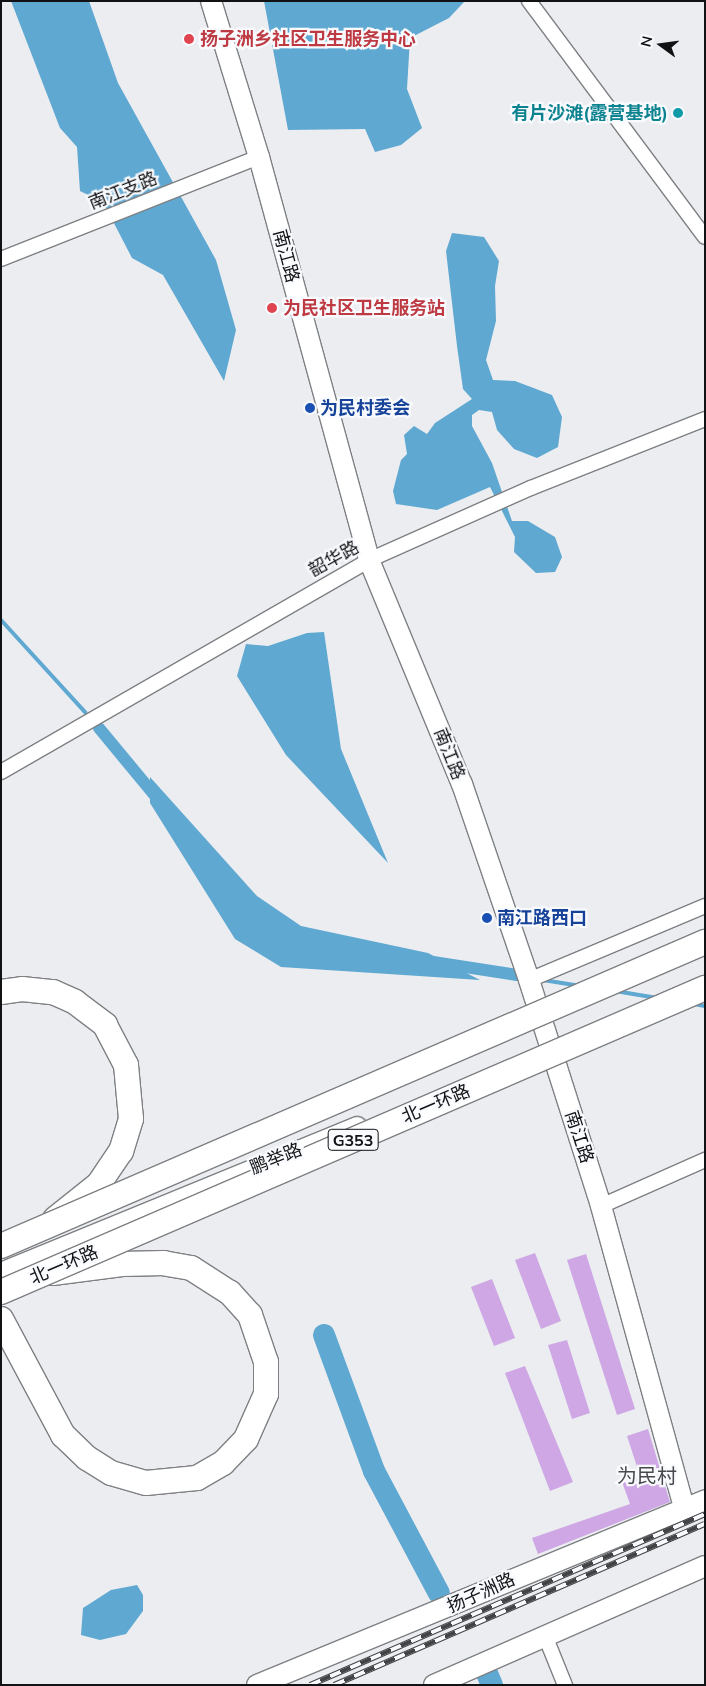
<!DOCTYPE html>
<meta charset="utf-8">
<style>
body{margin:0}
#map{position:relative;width:706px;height:1686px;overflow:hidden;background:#ebedf1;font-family:Mulish,"Noto Sans SC",sans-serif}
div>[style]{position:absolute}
.water>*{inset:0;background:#5fa8d1}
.stream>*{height:4px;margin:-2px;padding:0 2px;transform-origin:2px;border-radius:2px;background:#5fa8d1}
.canal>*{height:12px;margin:-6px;padding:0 6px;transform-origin:6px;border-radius:6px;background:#5fa8d1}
.river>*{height:22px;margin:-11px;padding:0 11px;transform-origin:11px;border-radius:11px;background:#5fa8d1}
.building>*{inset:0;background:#cea7e4}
.roads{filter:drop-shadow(1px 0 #7e8083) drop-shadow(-1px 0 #7e8083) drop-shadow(0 1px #7e8083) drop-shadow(0 -1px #7e8083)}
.minor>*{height:14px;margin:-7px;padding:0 7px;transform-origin:7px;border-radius:7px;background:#fff}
.tertiary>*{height:18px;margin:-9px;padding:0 9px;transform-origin:9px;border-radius:9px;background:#fff}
.secondary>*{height:20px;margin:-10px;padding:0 10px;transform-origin:10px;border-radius:10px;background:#fff}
.trunk>*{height:24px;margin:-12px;padding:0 12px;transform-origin:12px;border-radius:12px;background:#fff}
.rail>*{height:5.5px;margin-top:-2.75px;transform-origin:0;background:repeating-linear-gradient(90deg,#f8fafe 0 11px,#424345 0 22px);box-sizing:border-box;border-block:1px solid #424345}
.bridges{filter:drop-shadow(1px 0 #7e8083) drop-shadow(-1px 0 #7e8083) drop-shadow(0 1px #7e8083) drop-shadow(0 -1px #7e8083)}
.trunk-bridge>*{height:24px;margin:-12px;padding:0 12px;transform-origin:12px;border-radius:12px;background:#fff}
.dots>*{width:14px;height:14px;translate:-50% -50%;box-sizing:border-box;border:2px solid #f8fafe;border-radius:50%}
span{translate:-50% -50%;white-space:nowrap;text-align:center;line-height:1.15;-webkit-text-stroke:4.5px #f8fafe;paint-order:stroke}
.shield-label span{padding:1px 4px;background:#f8fafe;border:1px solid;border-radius:4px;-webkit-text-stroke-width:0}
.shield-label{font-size:16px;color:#111213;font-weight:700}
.health-label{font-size:18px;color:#be3a42;font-weight:700}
.left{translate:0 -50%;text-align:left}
.culture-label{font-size:18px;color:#0d838f;font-weight:700}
.right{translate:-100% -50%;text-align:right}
.street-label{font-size:18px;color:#111213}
.transit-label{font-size:18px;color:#164399;font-weight:700}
.quarter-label{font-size:20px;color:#47494c}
.frame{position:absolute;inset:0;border:2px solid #111213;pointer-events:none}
.north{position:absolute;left:636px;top:20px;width:50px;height:50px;-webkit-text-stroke:4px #f8fafe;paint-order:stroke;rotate:284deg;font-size:14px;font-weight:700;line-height:20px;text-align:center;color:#111213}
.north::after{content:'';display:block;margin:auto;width:18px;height:22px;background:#111213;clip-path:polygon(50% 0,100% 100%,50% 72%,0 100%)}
</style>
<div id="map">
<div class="water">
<div style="clip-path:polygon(11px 1px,89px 1px,118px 83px,216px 260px,236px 330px,224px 381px,163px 275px,132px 258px,103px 202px,80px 191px,77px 147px,60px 128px)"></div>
<div style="clip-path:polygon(264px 1px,465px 1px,449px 18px,410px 38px,407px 89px,422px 128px,401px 145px,375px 152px,365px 129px,288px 130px)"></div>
<div style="clip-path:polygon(452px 233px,484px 237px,499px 261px,495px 286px,496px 321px,486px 360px,493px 380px,515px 381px,552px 395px,562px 417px,558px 447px,537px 458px,514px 449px,497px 430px,492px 412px,479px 410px,472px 415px,472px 426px,492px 463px,512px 521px,528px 521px,555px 537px,562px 557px,555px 572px,536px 573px,514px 552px,515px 537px,490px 487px,437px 510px,396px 504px,393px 491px,401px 460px,407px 454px,404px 435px,414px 426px,427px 434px,435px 423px,472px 399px,463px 389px,457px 346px,446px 251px)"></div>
<div style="clip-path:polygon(324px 632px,341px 749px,388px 863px,286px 755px,237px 676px,246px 644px,268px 646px,307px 633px)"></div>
<div style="clip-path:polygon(150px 777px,257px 896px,301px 926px,428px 953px,480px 980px,281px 967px,235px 939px,150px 803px)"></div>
<div style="clip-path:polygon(137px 1585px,143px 1595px,143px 1611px,126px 1634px,100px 1640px,81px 1635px,83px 1608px,111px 1590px)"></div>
</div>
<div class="stream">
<div style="left:1px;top:620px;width:125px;rotate:47.6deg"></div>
<div style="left:543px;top:980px;width:38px;rotate:9deg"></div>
<div style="left:615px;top:991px;width:43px;rotate:9.5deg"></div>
<div style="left:694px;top:1004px;width:11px;rotate:10deg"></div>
</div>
<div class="canal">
<div style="left:99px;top:728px;width:97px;rotate:50.4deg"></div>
<div style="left:433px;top:962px;width:85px;rotate:8.8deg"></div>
</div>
<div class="river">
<div style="left:324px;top:1335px;width:145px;rotate:69.8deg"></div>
<div style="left:374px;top:1471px;width:138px;rotate:62deg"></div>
<div style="left:486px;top:1671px;width:15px;rotate:67deg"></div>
</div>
<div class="building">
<div style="clip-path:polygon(535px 1253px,561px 1321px,541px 1329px,515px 1260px)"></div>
<div style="clip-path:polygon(586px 1254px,635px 1409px,617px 1415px,567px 1260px)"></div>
<div style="clip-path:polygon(492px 1279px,515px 1338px,494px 1346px,471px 1287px)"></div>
<div style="clip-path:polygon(567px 1340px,590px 1413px,572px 1419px,548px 1345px)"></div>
<div style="clip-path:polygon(525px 1366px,573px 1482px,550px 1491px,505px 1373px)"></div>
<div style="clip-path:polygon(648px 1429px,670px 1502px,538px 1554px,532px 1538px,630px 1504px,622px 1482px,640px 1476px,627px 1436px)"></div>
</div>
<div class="roads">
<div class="minor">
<div style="left:529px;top:1px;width:294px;rotate:53.3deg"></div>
<div style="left:1px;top:259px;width:277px;rotate:-21.6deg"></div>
<div style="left:1px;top:772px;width:425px;rotate:-29.9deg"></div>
<div style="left:369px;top:560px;width:177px;rotate:-24deg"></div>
<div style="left:531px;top:488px;width:187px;rotate:-21.6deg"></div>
<div style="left:529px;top:980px;width:191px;rotate:-22.8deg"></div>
<div style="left:601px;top:1206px;width:114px;rotate:-23.9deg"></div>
<div style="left:546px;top:1638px;width:51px;rotate:68deg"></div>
</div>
<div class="tertiary">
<div style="left:1px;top:1272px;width:385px;rotate:-22.3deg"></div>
</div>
<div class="secondary">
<div style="left:211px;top:1px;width:163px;rotate:72.9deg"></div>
<div style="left:259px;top:157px;width:418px;rotate:74.7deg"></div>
<div style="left:369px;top:560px;width:243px;rotate:67.5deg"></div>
<div style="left:462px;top:784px;width:207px;rotate:71.1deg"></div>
<div style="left:529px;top:980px;width:237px;rotate:72.3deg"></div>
<div style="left:601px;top:1206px;width:312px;rotate:74.6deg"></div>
<div style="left:257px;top:1685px;width:485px;rotate:-22.4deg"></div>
<div style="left:434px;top:1685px;width:296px;rotate:-23.7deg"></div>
</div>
<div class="trunk">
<div style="left:1px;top:992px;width:21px;rotate:-8deg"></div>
<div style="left:22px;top:989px;width:31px;rotate:6deg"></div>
<div style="left:53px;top:992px;width:24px;rotate:24deg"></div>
<div style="left:75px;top:1002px;width:38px;rotate:37deg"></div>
<div style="left:105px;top:1025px;width:45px;rotate:62.3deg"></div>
<div style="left:126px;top:1065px;width:54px;rotate:84.7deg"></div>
<div style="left:131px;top:1119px;width:34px;rotate:107deg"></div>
<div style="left:121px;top:1151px;width:40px;rotate:124deg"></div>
<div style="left:99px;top:1184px;width:56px;rotate:141.5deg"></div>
<div style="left:1px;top:1319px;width:132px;rotate:61.9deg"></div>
<div style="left:63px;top:1435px;width:33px;rotate:44deg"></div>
<div style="left:87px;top:1458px;width:28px;rotate:32deg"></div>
<div style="left:111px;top:1473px;width:36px;rotate:16deg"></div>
<div style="left:146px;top:1483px;width:51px;rotate:-5.6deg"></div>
<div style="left:197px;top:1478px;width:30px;rotate:-30deg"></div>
<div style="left:223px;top:1463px;width:33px;rotate:-46deg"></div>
<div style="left:246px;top:1439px;width:49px;rotate:-66deg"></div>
<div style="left:266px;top:1394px;width:32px;rotate:-90deg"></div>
<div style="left:266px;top:1362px;width:50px;rotate:-108.8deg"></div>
<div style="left:250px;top:1315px;width:30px;rotate:-132deg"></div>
<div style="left:230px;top:1293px;width:46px;rotate:-147.3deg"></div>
<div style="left:191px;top:1268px;width:27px;rotate:-170deg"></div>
<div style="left:164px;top:1263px;width:42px;rotate:178.6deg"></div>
<div style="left:122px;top:1264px;width:70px;rotate:172.6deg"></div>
</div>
</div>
<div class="rail">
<div style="left:310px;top:1685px;width:430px;rotate:-23.4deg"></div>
<div style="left:334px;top:1685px;width:404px;rotate:-23.5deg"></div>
</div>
<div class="bridges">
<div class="trunk-bridge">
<div style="left:1px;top:1246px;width:767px;rotate:-23.36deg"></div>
<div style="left:1px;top:1292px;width:767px;rotate:-23.36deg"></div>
</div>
</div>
<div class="dots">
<div style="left:189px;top:39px;background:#e0444e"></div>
<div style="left:678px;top:113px;background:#0f9aa8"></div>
<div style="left:272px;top:308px;background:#e0444e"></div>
<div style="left:310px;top:408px;background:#1a4fb4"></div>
<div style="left:487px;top:918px;background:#1a4fb4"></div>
</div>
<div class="shield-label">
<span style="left:353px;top:1140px">G353</span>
</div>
<div class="health-label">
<span class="left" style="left:200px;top:39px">扬子洲乡社区卫生服务中心</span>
<span class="left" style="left:283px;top:308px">为民社区卫生服务站</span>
</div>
<div class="culture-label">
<span class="right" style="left:668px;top:113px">有片沙滩(露营基地)</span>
</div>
<div class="street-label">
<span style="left:123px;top:191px;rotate:-22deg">南江支路</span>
<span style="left:286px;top:256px;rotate:75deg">南江路</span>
<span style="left:334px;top:559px;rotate:-29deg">韶华路</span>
<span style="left:449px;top:754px;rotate:68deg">南江路</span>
<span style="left:436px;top:1104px;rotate:-23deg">北一环路</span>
<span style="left:579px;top:1137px;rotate:72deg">南江路</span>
<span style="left:276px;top:1159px;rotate:-22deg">鹏举路</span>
<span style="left:64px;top:1265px;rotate:-23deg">北一环路</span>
<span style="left:481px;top:1593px;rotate:-24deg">扬子洲路</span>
</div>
<div class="transit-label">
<span class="left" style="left:320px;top:408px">为民村委会</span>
<span class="left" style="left:497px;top:918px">南江路西口</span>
</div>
<div class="quarter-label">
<span style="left:647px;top:1475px">为民村</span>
</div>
<div class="frame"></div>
<div class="north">N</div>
</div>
